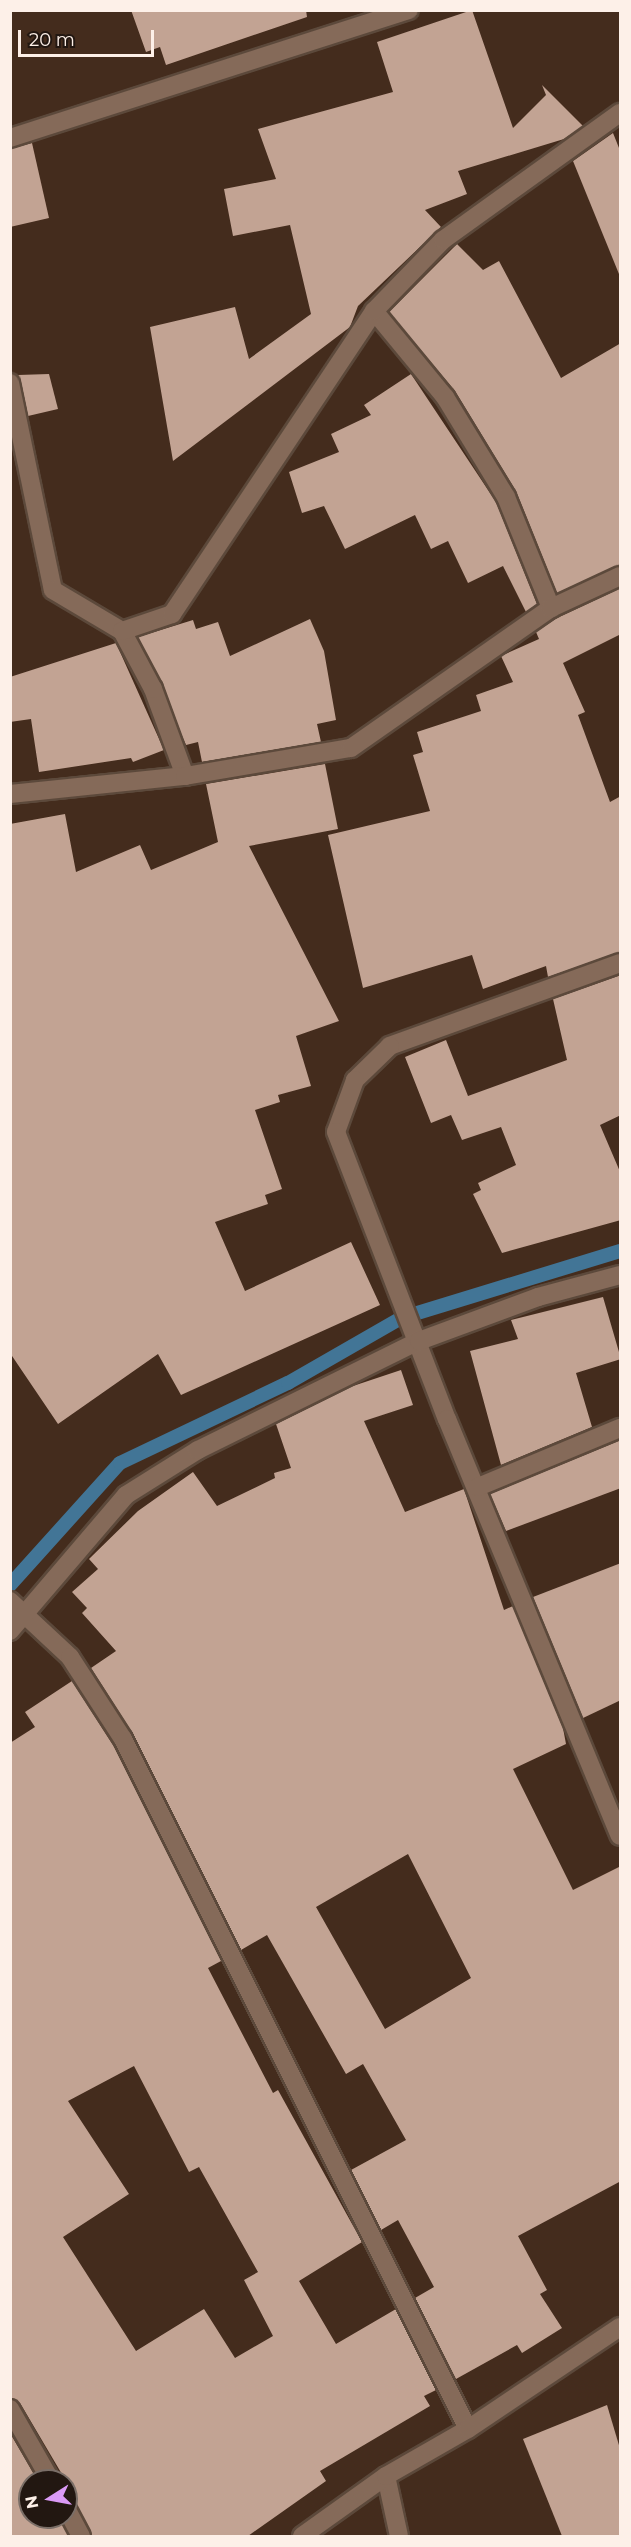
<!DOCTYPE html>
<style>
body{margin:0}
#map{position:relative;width:631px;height:2547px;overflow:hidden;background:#442c1d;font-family:Montserrat,sans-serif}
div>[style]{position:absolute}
.stream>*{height:14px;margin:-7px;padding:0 7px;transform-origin:7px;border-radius:7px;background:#427596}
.building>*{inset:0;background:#c2a393}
.roads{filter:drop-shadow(2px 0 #5c493b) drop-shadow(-2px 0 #5c493b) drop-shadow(0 2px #5c493b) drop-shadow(0 -2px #5c493b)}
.minor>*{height:18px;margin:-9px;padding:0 9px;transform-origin:9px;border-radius:9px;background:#856a59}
span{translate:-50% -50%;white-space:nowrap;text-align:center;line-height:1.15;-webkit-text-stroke:6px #221711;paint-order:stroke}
.frame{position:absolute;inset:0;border:12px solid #fdf0e8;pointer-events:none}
.north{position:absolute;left:18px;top:2469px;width:60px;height:60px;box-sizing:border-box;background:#221711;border:2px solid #7a6e67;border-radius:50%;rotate:259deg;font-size:16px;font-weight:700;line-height:24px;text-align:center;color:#fdf0e8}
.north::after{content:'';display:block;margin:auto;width:21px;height:27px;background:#da9af6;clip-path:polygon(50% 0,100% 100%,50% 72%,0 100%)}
.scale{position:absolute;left:18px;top:30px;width:136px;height:27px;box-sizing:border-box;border:3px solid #fdf0e8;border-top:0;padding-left:8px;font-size:18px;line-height:21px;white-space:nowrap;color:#fdf0e8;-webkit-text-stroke:4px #221711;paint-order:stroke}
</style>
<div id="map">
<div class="stream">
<div style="left:10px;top:1585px;width:164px;rotate:-48deg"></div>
<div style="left:120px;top:1463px;width:186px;rotate:-25.5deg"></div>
<div style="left:288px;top:1383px;width:130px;rotate:-29.9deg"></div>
<div style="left:401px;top:1318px;width:229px;rotate:-17deg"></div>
</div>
<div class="building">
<div style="clip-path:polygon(131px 10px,306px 10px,307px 17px,166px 65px,160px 47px,146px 52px)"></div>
<div style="clip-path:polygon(472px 10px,513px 128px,546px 95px,542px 85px,583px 126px,564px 139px,458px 171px,467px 194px,425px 210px,441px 227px,358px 306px,350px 327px,173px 461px,150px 327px,235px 307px,249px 359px,311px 314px,290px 225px,233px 236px,224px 189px,276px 179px,258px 129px,393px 92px,377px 42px)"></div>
<div style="clip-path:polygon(613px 133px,621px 153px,619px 274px,573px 161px)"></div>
<div style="clip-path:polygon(32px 143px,49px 218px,10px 227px,10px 149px)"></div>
<div style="clip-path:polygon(457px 244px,483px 270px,499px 261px,561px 378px,621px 343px,621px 565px,557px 593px,516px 491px,455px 391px,389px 312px)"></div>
<div style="clip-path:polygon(49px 374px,58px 409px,28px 416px,18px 375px)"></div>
<div style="clip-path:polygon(411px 374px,496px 502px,537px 604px,526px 612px,503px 566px,468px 583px,448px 541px,431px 549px,415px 515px,345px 549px,324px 506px,302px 513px,289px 472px,339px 452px,331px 434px,371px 415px,364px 405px)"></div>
<div style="clip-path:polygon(621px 588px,621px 634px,563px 663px,585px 712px,578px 715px,610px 802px,621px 796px,621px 952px,548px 977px,546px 966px,483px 989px,472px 955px,363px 988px,328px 835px,430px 811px,413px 755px,423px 752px,417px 732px,481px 711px,476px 695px,513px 682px,501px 656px,539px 639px,536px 632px,557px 618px)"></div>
<div style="clip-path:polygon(310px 619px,324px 651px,336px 720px,317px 724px,321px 742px,202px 762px,198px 742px,186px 745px,138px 637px,193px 620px,196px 629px,218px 622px,230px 656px)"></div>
<div style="clip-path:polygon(116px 643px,164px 750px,133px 762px,131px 758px,39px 772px,31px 719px,10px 722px,10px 677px)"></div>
<div style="clip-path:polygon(325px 764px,338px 829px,249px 846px,339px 1021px,296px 1036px,311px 1086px,278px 1095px,280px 1102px,255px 1110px,282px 1189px,265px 1195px,268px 1204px,215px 1222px,245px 1291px,351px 1242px,380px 1305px,181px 1395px,158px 1354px,58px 1424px,10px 1353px,10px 824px,65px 814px,76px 872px,140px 845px,151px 870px,218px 842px,206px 784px)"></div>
<div style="clip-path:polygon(621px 975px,621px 1115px,600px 1125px,621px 1174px,621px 1220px,502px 1253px,473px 1194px,481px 1190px,478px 1183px,516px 1165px,501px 1127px,462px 1140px,451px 1115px,431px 1123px,405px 1057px,446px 1040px,468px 1096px,567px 1060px,553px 999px)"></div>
<div style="clip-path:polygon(603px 1297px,621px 1359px,576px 1373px,592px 1427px,501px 1465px,470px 1351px,518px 1339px,511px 1320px)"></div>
<div style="clip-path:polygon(evenodd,401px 1370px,413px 1405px,364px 1421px,405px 1512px,464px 1489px,504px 1610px,513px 1606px,563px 1728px,566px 1744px,513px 1769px,573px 1890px,621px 1866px,621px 2181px,518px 2236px,547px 2290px,540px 2294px,562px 2328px,522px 2353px,517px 2345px,456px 2379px,415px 2298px,434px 2287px,398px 2220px,381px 2230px,351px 2170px,406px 2140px,363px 2064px,346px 2074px,267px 1935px,241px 1950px,133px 1734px,91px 1668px,116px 1651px,82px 1613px,87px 1608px,72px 1592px,98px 1569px,89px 1559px,138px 1511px,193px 1472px,217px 1506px,275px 1478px,274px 1473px,291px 1468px,276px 1424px,353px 1386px,401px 1370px,408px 1854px,471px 1978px,385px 2029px,316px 1907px,408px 1854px)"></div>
<div style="clip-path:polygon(621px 1440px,621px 1488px,506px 1531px,490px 1494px)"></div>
<div style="clip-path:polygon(621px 1563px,621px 1700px,583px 1718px,533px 1597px)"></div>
<div style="clip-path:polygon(evenodd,72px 1681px,113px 1745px,221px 1961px,208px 1968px,273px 2093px,278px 2090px,362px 2242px,299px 2281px,336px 2344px,396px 2309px,436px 2390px,424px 2396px,430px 2406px,320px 2471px,326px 2481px,248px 2536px,92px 2536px,76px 2503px,66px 2497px,66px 2481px,20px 2403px,10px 2398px,10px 1743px,35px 1727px,25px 1712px,72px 1681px,134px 2066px,189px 2172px,199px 2167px,258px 2272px,244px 2280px,273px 2336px,235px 2358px,204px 2309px,136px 2351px,63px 2237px,129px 2194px,68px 2101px,134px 2066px)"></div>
<div style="clip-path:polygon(607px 2405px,621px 2452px,621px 2536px,562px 2536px,523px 2439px)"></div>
<div style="clip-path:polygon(10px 2433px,38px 2481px,30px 2481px,30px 2517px,58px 2517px,69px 2536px,10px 2536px)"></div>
</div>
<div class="roads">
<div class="minor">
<div style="left:10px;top:138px;width:419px;rotate:-17.8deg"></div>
<div style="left:374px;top:311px;width:112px;rotate:50.5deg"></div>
<div style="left:445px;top:397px;width:117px;rotate:58.6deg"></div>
<div style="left:506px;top:497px;width:120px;rotate:67.9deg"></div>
<div style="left:10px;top:383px;width:211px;rotate:78.3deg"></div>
<div style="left:53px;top:590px;width:80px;rotate:30.7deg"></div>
<div style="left:185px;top:776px;width:93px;rotate:-110.2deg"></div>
<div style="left:153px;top:689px;width:66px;rotate:-118.1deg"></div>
<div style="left:122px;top:631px;width:53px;rotate:-18.8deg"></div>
<div style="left:172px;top:614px;width:364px;rotate:-56.3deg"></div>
<div style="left:374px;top:311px;width:99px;rotate:-45.8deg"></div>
<div style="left:443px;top:240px;width:218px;rotate:-35.7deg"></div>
<div style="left:10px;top:794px;width:176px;rotate:-5.9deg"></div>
<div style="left:185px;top:776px;width:168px;rotate:-9.6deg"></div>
<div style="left:351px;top:748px;width:244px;rotate:-35deg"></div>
<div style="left:551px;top:608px;width:76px;rotate:-24.9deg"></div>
<div style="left:620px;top:963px;width:245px;rotate:160.2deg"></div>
<div style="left:390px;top:1046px;width:49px;rotate:135.8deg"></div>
<div style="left:355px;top:1080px;width:55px;rotate:110.1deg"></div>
<div style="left:336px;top:1132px;width:308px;rotate:68.9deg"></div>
<div style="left:447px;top:1419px;width:451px;rotate:67.5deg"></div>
<div style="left:478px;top:1487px;width:154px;rotate:-22.6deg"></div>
<div style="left:10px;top:1601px;width:82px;rotate:43deg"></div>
<div style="left:70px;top:1657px;width:98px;rotate:57.1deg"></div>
<div style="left:123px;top:1739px;width:771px;rotate:63.43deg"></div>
<div style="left:10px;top:1631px;width:179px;rotate:-49.5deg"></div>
<div style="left:126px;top:1495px;width:85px;rotate:-32deg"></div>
<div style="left:198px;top:1450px;width:246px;rotate:-26.3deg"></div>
<div style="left:419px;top:1341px;width:127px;rotate:-20.3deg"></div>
<div style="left:538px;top:1297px;width:85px;rotate:-15deg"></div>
<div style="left:10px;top:2409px;width:83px;rotate:60.3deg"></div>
<div style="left:386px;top:2476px;width:61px;rotate:77.8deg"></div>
<div style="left:66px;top:2508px;width:32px;rotate:62deg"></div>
<div style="left:302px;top:2536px;width:103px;rotate:-35.5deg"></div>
<div style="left:386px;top:2476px;width:95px;rotate:-29.8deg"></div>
<div style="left:468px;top:2429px;width:183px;rotate:-33.9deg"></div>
</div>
</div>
<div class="frame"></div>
<div class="north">N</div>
<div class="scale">20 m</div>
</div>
